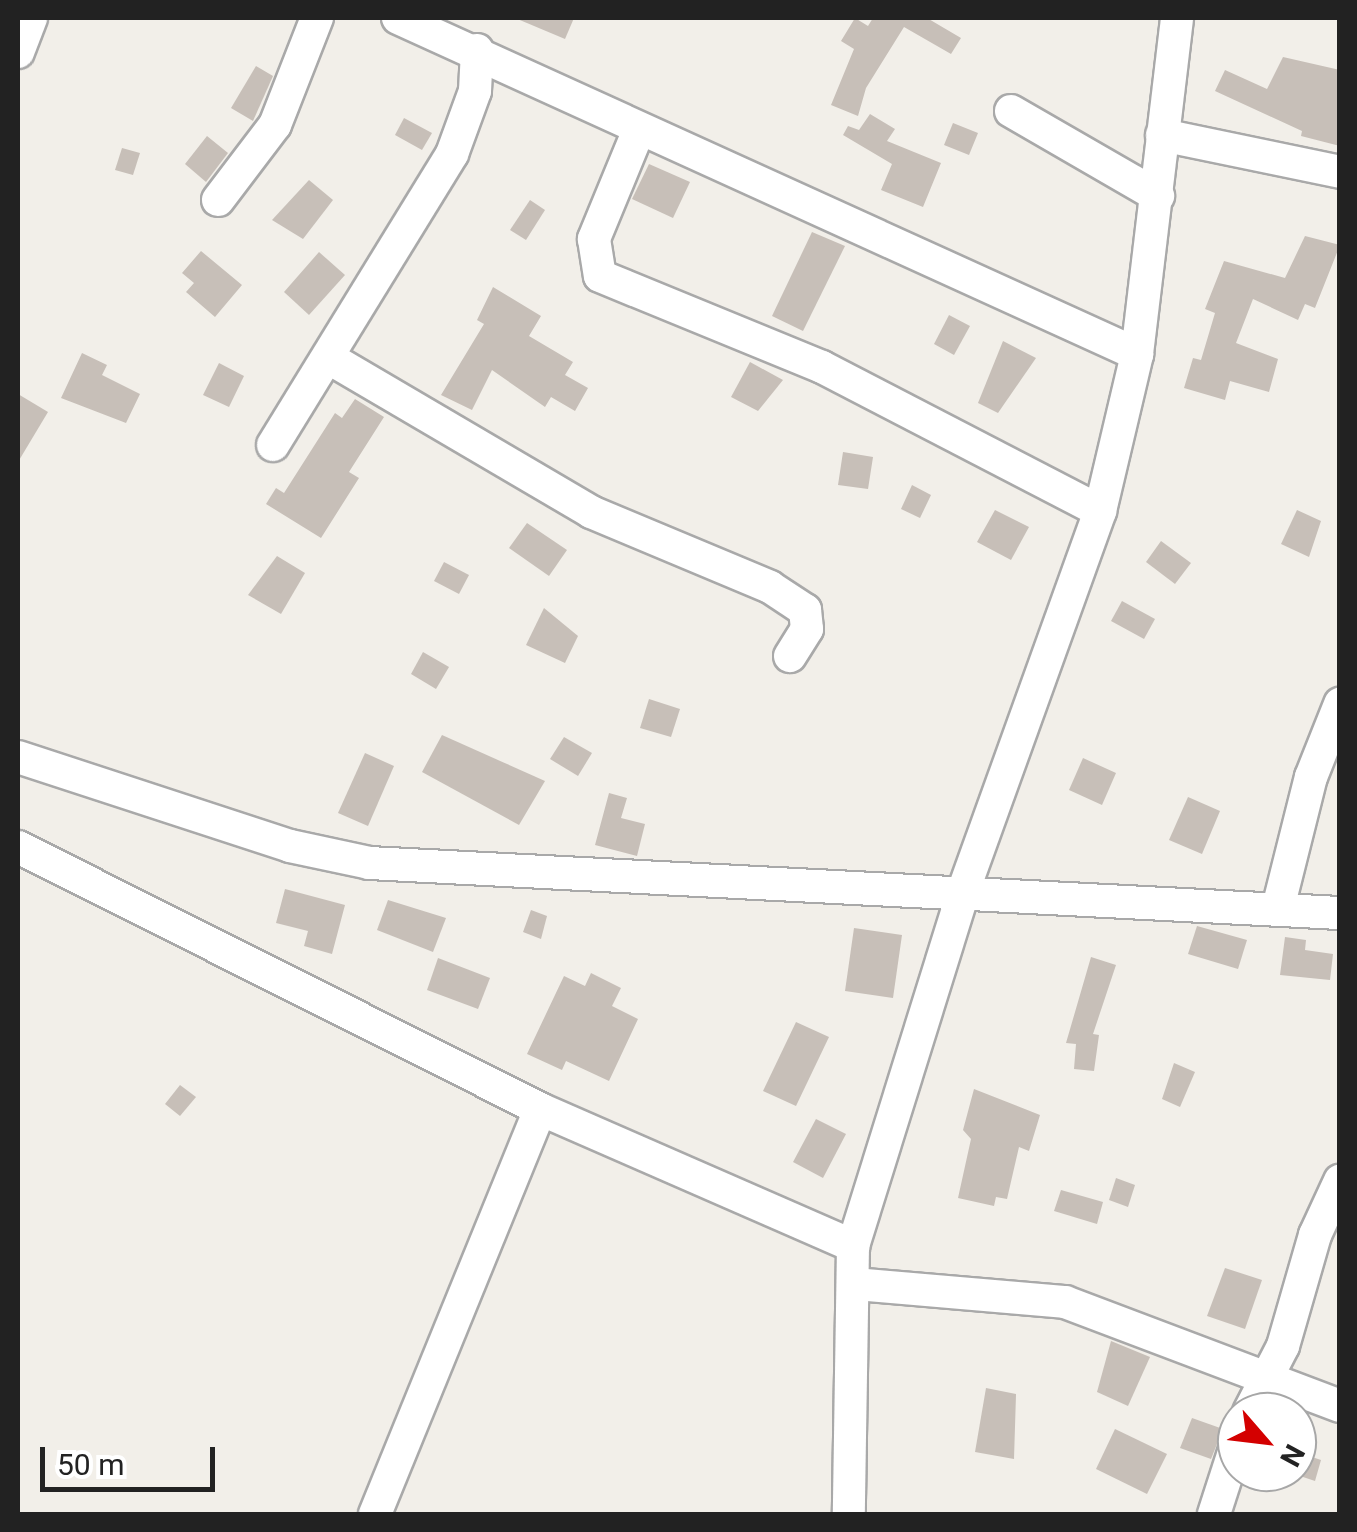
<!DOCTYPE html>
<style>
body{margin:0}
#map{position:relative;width:1357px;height:1532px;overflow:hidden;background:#f2efe9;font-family:Roboto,sans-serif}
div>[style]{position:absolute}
.building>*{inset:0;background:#c7bfb8}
.roads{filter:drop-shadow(2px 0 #a9a9a9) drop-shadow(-2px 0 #a9a9a9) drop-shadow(0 2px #a9a9a9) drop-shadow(0 -2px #a9a9a9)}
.minor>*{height:32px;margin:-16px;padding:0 16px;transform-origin:16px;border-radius:16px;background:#fff}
span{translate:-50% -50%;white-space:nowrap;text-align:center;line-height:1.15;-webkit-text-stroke:8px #fff;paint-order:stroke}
.frame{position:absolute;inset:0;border:20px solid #222;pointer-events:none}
.north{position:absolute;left:1217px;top:1392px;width:100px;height:100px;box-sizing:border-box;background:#fff;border:2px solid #a7a7a7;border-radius:50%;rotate:118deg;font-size:28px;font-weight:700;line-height:40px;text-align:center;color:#222}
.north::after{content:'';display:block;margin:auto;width:35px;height:45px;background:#d40000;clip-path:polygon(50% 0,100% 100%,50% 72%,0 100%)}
.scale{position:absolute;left:40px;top:1447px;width:175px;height:45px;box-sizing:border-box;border:5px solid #222;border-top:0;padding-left:12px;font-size:30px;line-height:35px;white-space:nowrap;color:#222;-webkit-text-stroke:8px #fff;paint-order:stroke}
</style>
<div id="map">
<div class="building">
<div style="clip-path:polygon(515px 18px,574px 18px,565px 39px)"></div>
<div style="clip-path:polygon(855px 18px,868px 26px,873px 18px,927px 18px,961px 38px,951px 54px,904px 27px,866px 88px,858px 116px,831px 105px,854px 49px,841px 41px)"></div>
<div style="clip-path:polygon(1283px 57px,1340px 70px,1340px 146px,1301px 136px,1302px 131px,1215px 91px,1225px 70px,1267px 89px)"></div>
<div style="clip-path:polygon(256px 66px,273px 76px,253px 121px,231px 108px)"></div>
<div style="clip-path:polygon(870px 114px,895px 129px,887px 141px,941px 163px,923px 207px,881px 190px,892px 164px,843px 135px,848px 126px,859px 130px)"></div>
<div style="clip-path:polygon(404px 118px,432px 133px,422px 150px,395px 135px)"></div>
<div style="clip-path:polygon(953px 123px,978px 133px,969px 155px,944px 145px)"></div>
<div style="clip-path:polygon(207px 136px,228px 153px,206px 182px,185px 164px)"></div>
<div style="clip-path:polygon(122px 148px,140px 153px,133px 175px,115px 170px)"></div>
<div style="clip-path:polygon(649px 164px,690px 182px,673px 218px,632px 199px)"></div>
<div style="clip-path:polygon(309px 180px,333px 200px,303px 239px,272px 220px)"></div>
<div style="clip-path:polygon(530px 200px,545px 210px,526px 240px,510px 230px)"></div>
<div style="clip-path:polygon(812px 232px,845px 246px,803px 331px,772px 316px)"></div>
<div style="clip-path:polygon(1305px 236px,1340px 245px,1315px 308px,1305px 304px,1298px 320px,1253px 299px,1236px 343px,1278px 359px,1269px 392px,1230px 381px,1225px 400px,1184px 388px,1193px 358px,1201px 360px,1215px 313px,1205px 309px,1224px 261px,1285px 278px)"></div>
<div style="clip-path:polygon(201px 251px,242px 285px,215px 317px,186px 292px,194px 283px,182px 273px)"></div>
<div style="clip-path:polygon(319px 252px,345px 275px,309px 315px,284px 292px)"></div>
<div style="clip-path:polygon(493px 287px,541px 316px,529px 336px,573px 362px,565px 375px,588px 388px,575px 411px,551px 397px,545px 407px,492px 370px,472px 410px,441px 395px,484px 324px,477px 320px)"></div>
<div style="clip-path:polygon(949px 315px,970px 326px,954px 355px,934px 344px)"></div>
<div style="clip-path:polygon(1003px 341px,1036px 358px,998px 413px,978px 403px)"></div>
<div style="clip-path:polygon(82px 353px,107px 365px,102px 375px,140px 394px,126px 423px,61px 398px)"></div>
<div style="clip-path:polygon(750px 362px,783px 380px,758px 411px,731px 397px)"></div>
<div style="clip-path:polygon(219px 363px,244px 376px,229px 407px,203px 395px)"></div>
<div style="clip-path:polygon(18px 394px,48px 412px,18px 462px)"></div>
<div style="clip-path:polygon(355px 399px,384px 417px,349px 472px,359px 478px,321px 538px,266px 504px,276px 488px,284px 493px,335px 413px,342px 418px)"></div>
<div style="clip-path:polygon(843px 452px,873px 457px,868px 489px,838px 485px)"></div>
<div style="clip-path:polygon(912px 485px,931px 495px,920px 518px,901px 509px)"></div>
<div style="clip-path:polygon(995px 510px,1029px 527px,1011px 560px,977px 542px)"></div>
<div style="clip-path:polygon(1297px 510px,1321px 521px,1309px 557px,1281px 544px)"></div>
<div style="clip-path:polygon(527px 523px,567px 550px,549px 576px,509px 548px)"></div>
<div style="clip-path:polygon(1161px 541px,1191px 563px,1175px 584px,1146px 562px)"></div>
<div style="clip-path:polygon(277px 556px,305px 573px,281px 614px,248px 595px)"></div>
<div style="clip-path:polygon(444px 562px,469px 575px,459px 594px,434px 581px)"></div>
<div style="clip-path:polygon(1122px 601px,1155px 619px,1144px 639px,1111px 621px)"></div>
<div style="clip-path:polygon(544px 608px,578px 636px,565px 663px,526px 645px)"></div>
<div style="clip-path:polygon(423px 652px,449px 667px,436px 689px,411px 674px)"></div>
<div style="clip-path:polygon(649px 699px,680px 709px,671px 737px,640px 728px)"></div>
<div style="clip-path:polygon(442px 735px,545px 781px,519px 825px,422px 772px)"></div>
<div style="clip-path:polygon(564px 737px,592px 753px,578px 776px,550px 759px)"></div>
<div style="clip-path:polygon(365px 753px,394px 766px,368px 826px,338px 813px)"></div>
<div style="clip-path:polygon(1083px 758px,1116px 773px,1102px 805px,1069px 790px)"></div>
<div style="clip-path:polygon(609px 793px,627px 798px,621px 818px,645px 824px,637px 856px,595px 845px)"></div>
<div style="clip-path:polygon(1188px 797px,1220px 811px,1202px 854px,1169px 840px)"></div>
<div style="clip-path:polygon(285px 889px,345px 905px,332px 954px,304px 946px,308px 931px,276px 923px)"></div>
<div style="clip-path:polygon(388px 900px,446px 918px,433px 952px,377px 930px)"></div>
<div style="clip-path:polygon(531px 910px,547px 916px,541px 939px,523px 932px)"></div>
<div style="clip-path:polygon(1197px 926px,1247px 940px,1238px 969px,1188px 954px)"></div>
<div style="clip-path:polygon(854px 928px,902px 935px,893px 998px,845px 991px)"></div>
<div style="clip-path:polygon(1285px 937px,1306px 940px,1305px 950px,1333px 954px,1330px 980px,1280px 975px)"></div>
<div style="clip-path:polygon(1091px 957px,1116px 965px,1093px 1034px,1099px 1035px,1094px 1071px,1074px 1069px,1076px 1044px,1066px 1043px)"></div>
<div style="clip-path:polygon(438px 958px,490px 978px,478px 1009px,427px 990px)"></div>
<div style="clip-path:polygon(591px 973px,621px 988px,612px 1006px,638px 1019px,609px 1081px,566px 1061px,562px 1070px,527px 1054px,564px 976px,585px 986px)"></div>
<div style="clip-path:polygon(796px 1022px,829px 1037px,796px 1106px,763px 1091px)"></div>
<div style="clip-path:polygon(1174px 1063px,1195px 1072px,1180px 1107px,1162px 1099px)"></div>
<div style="clip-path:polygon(180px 1085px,196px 1097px,180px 1116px,165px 1104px)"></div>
<div style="clip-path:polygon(974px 1089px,1040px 1115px,1029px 1151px,1019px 1147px,1007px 1199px,996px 1197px,994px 1206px,958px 1198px,971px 1139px,963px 1130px)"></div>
<div style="clip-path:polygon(816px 1119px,846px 1134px,823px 1178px,793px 1162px)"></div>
<div style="clip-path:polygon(1116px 1178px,1135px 1185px,1128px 1207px,1109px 1200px)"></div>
<div style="clip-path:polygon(1061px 1190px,1103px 1202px,1097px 1224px,1054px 1211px)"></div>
<div style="clip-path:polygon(1225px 1268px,1262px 1280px,1245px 1329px,1207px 1316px)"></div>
<div style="clip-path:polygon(1111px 1341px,1150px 1357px,1128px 1406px,1097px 1392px)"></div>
<div style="clip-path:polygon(986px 1388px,1016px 1394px,1014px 1459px,975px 1452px)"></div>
<div style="clip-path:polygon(1192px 1418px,1223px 1429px,1211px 1459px,1180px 1448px)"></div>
<div style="clip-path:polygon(1115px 1429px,1167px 1454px,1147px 1494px,1096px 1469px)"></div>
<div style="clip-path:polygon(1297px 1452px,1321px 1460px,1315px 1481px,1297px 1475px)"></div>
</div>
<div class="roads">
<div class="minor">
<div style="left:398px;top:18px;width:812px;rotate:24.45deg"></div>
<div style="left:18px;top:52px;width:36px;rotate:-69deg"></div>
<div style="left:1011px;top:111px;width:170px;rotate:30deg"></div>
<div style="left:638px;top:132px;width:116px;rotate:112.4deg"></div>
<div style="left:594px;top:239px;width:37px;rotate:81deg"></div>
<div style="left:600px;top:276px;width:240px;rotate:22.3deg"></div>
<div style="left:822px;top:367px;width:313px;rotate:27.4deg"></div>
<div style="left:1162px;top:135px;width:182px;rotate:11.7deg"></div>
<div style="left:218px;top:200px;width:94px;rotate:-52.8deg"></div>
<div style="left:275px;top:125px;width:115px;rotate:-68.6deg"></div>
<div style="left:329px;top:358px;width:304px;rotate:30.4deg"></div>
<div style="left:591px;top:512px;width:194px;rotate:22.7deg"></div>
<div style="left:770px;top:587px;width:42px;rotate:33.3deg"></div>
<div style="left:805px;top:610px;width:19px;rotate:84deg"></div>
<div style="left:807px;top:629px;width:32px;rotate:122deg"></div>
<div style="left:273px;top:445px;width:342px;rotate:-58.4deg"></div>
<div style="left:452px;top:154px;width:67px;rotate:-69.9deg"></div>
<div style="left:475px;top:91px;width:41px;rotate:-87.2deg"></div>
<div style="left:18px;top:757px;width:286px;rotate:18.1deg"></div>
<div style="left:290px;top:846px;width:81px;rotate:12.1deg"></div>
<div style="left:369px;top:863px;width:972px;rotate:2.95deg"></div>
<div style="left:18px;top:847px;width:584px;rotate:26.65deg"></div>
<div style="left:540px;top:1109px;width:342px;rotate:23.6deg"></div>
<div style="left:853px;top:1246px;width:268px;rotate:90.9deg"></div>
<div style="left:1278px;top:908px;width:135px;rotate:-75.9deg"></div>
<div style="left:1311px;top:777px;width:79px;rotate:-68.3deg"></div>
<div style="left:853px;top:1246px;width:374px;rotate:-72.7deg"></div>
<div style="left:964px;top:889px;width:402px;rotate:-70.2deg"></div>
<div style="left:1100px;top:511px;width:161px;rotate:-76.7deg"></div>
<div style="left:1137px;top:354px;width:338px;rotate:-83.2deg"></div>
<div style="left:855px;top:1284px;width:211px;rotate:4.9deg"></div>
<div style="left:1065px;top:1302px;width:294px;rotate:20.7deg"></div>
<div style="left:1249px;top:1412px;width:74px;rotate:-62.7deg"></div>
<div style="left:1283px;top:1346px;width:116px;rotate:-73.9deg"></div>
<div style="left:1315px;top:1235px;width:60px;rotate:-65.2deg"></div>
<div style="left:375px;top:1514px;width:437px;rotate:-67.8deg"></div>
<div style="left:1214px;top:1514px;width:75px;rotate:-72.1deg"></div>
</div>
</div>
<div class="frame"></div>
<div class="north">N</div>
<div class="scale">50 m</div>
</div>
